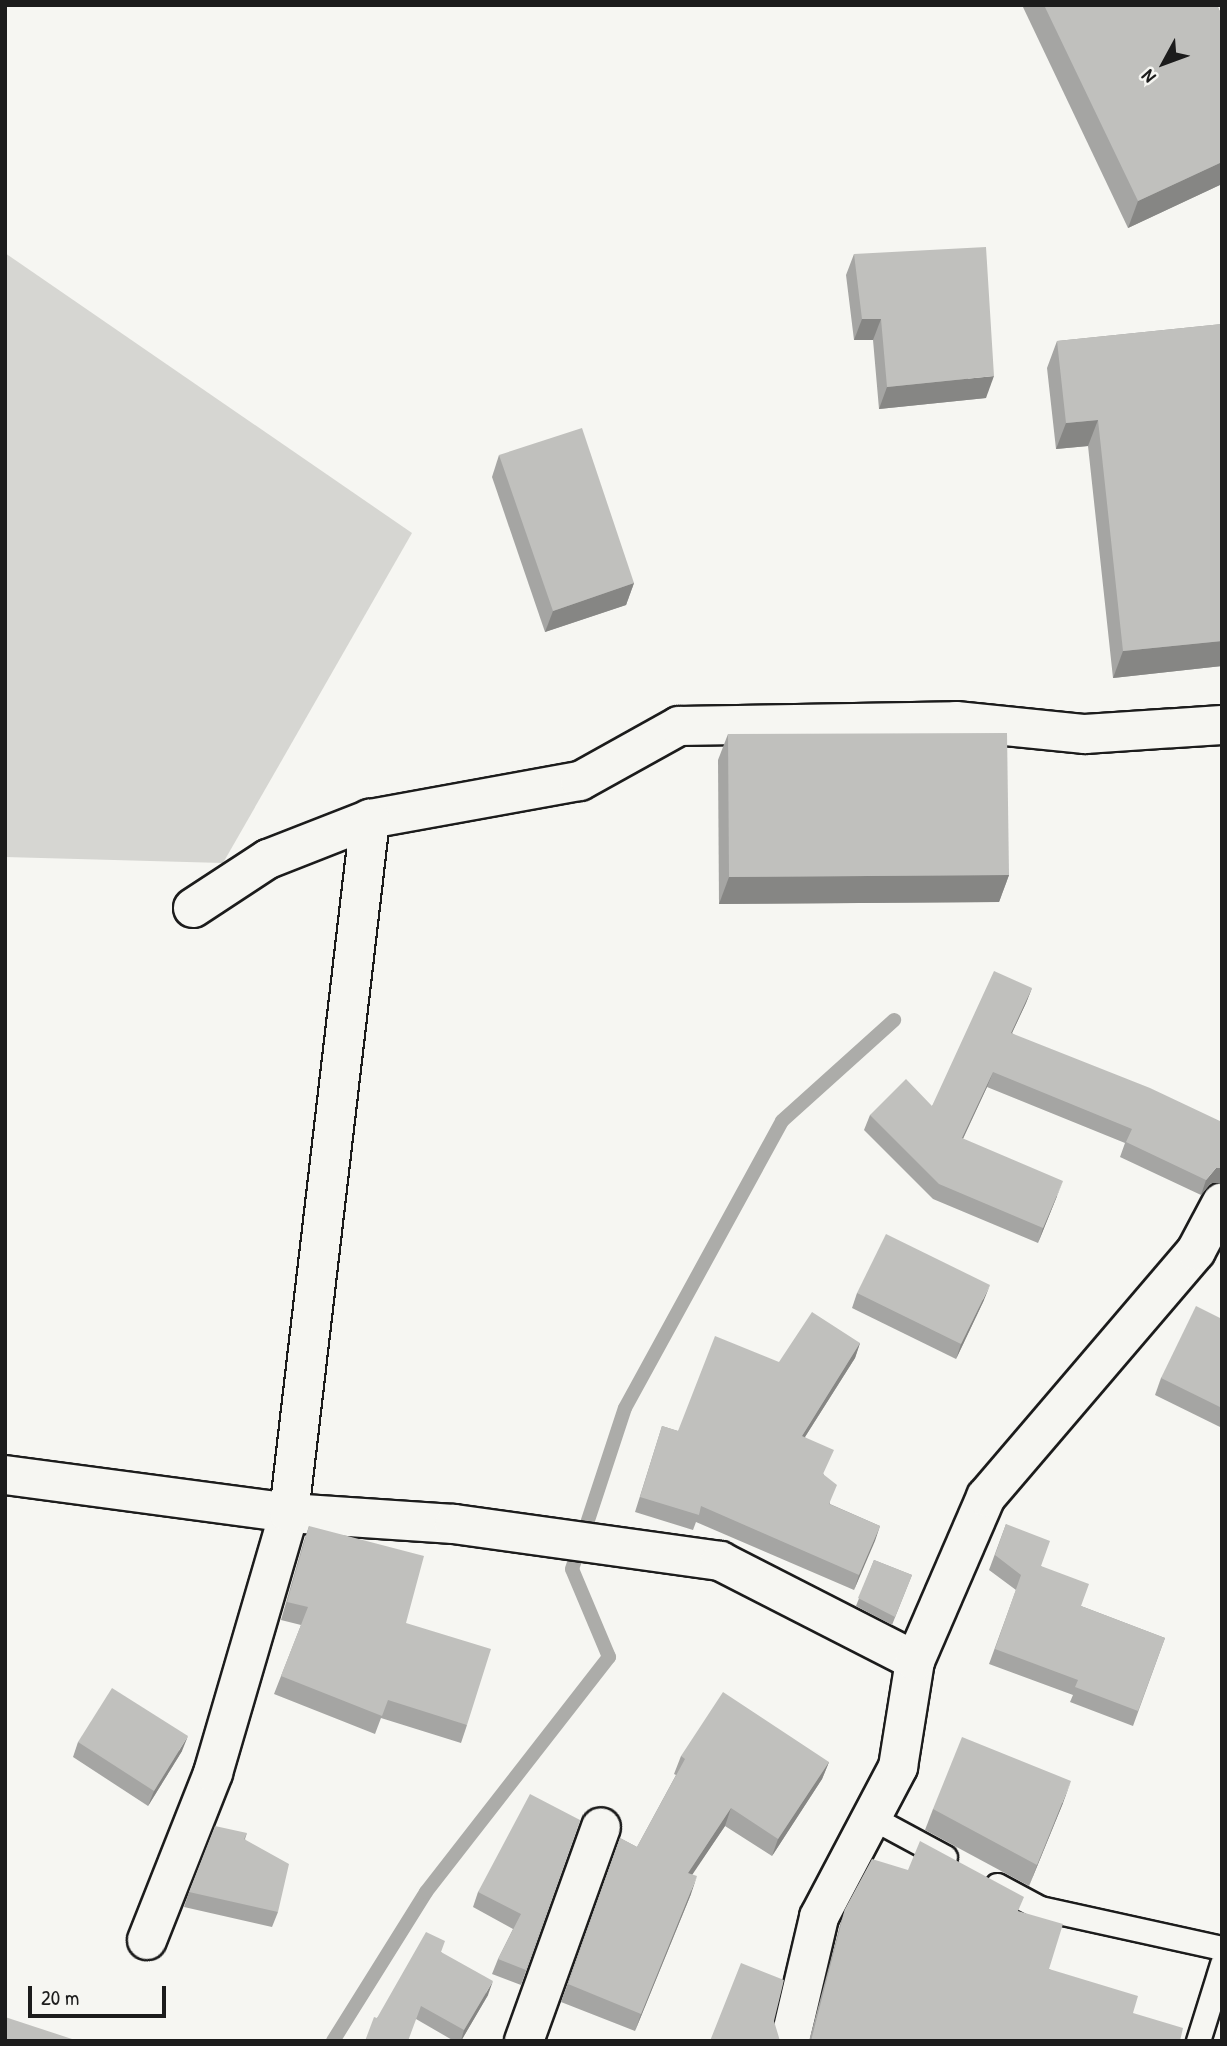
<!DOCTYPE html>
<style>
body{margin:0}
#map{position:relative;width:1227px;height:2046px;overflow:hidden;background:#f6f6f2;font-family:"Patrick Hand",sans-serif}
div>[style]{position:absolute}
.green>*{inset:0;background:#d6d6d2}
.stream>*{height:14px;margin:-7px;padding:0 7px;transform-origin:7px;border-radius:7px;background:#acaca9}
.roads{filter:drop-shadow(2px 0 #1c1c1c) drop-shadow(-2px 0 #1c1c1c) drop-shadow(0 2px #1c1c1c) drop-shadow(0 -2px #1c1c1c)}
.lane>*{height:23px;margin:-11.5px;padding:0 11.5px;transform-origin:11.5px;border-radius:11.5px;background:#f6f6f2}
.street>*{height:38px;margin:-19px;padding:0 19px;transform-origin:19px;border-radius:19px;background:#f6f6f2}
.wall>*{inset:0;background:#a5a5a3}
.shaded-wall>*{inset:0;background:#868684}
.building>*{inset:0;background:#c0c0bd}
span{translate:-50% -50%;white-space:nowrap;text-align:center;line-height:1.15;-webkit-text-stroke:7px #f6f6f2;paint-order:stroke}
.frame{position:absolute;inset:0;border:7px solid #1c1c1c;pointer-events:none}
.north{position:absolute;left:1129px;top:28px;width:70px;height:70px;-webkit-text-stroke:5px #f6f6f2;paint-order:stroke;rotate:229deg;font-size:19px;font-weight:700;line-height:28px;text-align:center;color:#1c1c1c}
.north::after{content:'';display:block;margin:auto;width:24px;height:32px;background:#1c1c1c;clip-path:polygon(50% 0,100% 100%,50% 72%,0 100%)}
.scale{position:absolute;left:28px;top:1986px;width:138px;height:32px;box-sizing:border-box;border:4px solid #1c1c1c;border-top:0;padding-left:9px;font-size:21px;line-height:24px;white-space:nowrap;color:#1c1c1c;-webkit-text-stroke:5px #f6f6f2;paint-order:stroke}
</style>
<div id="map">
<div class="green">
<div style="clip-path:polygon(5px 253px,412px 533px,223px 863px,5px 857px)"></div>
</div>
<div class="stream">
<div style="left:333px;top:2041px;width:176px;rotate:-58deg"></div>
<div style="left:426px;top:1892px;width:298px;rotate:-52.1deg"></div>
<div style="left:609px;top:1657px;width:95px;rotate:-112.8deg"></div>
<div style="left:572px;top:1569px;width:169px;rotate:-71.8deg"></div>
<div style="left:625px;top:1408px;width:327px;rotate:-61.3deg"></div>
<div style="left:782px;top:1121px;width:151px;rotate:-42deg"></div>
</div>
<div class="roads">
<div class="lane">
<div style="left:871px;top:1817px;width:84px;rotate:28.4deg"></div>
<div style="left:997px;top:1885px;width:49px;rotate:28.1deg"></div>
<div style="left:1040px;top:1908px;width:186px;rotate:12.4deg"></div>
<div style="left:1198px;top:2041px;width:81px;rotate:-72.7deg"></div>
</div>
<div class="street">
<div style="left:193px;top:908px;width:90px;rotate:-33.2deg"></div>
<div style="left:268px;top:859px;width:110px;rotate:-21.4deg"></div>
<div style="left:370px;top:819px;width:213px;rotate:-10.3deg"></div>
<div style="left:580px;top:781px;width:113px;rotate:-29.1deg"></div>
<div style="left:679px;top:726px;width:277px;rotate:-1deg"></div>
<div style="left:956px;top:721px;width:130px;rotate:5.8deg"></div>
<div style="left:1085px;top:734px;width:137px;rotate:-3.8deg"></div>
<div style="left:5px;top:1475px;width:287px;rotate:7.6deg"></div>
<div style="left:289px;top:1513px;width:165px;rotate:3.8deg"></div>
<div style="left:454px;top:1524px;width:269px;rotate:7.9deg"></div>
<div style="left:720px;top:1561px;width:219px;rotate:27.1deg"></div>
<div style="left:147px;top:1940px;width:180px;rotate:-68.4deg"></div>
<div style="left:213px;top:1773px;width:271px;rotate:-73.7deg"></div>
<div style="left:289px;top:1513px;width:699px;rotate:-83.34deg"></div>
<div style="left:524px;top:2041px;width:227px;rotate:-70.2deg"></div>
<div style="left:790px;top:2041px;width:127px;rotate:-76.8deg"></div>
<div style="left:819px;top:1917px;width:170px;rotate:-62.2deg"></div>
<div style="left:898px;top:1767px;width:107px;rotate:-80.9deg"></div>
<div style="left:915px;top:1661px;width:179px;rotate:-66.6deg"></div>
<div style="left:986px;top:1497px;width:323px;rotate:-49.5deg"></div>
<div style="left:1196px;top:1251px;width:55px;rotate:-62deg"></div>
</div>
</div>
<div class="wall">
<div style="clip-path:polygon(1022px 5px,1217px 5px,1222px 16px,1222px 184px,1128px 228px)"></div>
<div style="clip-path:polygon(854px 254px,986px 398px,879px 409px,873px 340px,854px 340px,846px 275px)"></div>
<div style="clip-path:polygon(1222px 324px,1222px 666px,1113px 678px,1088px 446px,1056px 449px,1047px 368px,1057px 341px)"></div>
<div style="clip-path:polygon(499px 455px,634px 583px,626px 605px,545px 632px,492px 477px)"></div>
<div style="clip-path:polygon(728px 734px,1009px 875px,999px 902px,719px 904px,718px 760px)"></div>
<div style="clip-path:polygon(1032px 988px,1026px 1003px,1012px 1033px,1211px 1183px,1201px 1195px,1120px 1157px,1125px 1143px,987px 1087px,963px 1139px,1057px 1196px,1038px 1243px,933px 1199px,864px 1130px,870px 1115px,932px 1106px)"></div>
<div style="clip-path:polygon(857px 1293px,984px 1300px,956px 1359px,852px 1308px)"></div>
<div style="clip-path:polygon(1222px 1319px,1222px 1428px,1155px 1395px,1161px 1378px)"></div>
<div style="clip-path:polygon(860px 1343px,855px 1358px,805px 1437px,824px 1475px,830px 1504px,880px 1526px,854px 1590px,696px 1522px,693px 1530px,635px 1512px,662px 1426px,678px 1431px,779px 1362px)"></div>
<div style="clip-path:polygon(1006px 1524px,1041px 1566px,1081px 1606px,1165px 1638px,1133px 1726px,1070px 1702px,1073px 1695px,989px 1664px,1016px 1590px,989px 1570px)"></div>
<div style="clip-path:polygon(309px 1526px,467px 1725px,461px 1743px,381px 1718px,375px 1734px,274px 1694px,301px 1625px,281px 1620px,303px 1544px)"></div>
<div style="clip-path:polygon(874px 1560px,912px 1575px,892px 1625px,856px 1606px)"></div>
<div style="clip-path:polygon(78px 1742px,182px 1751px,148px 1806px,73px 1757px)"></div>
<div style="clip-path:polygon(681px 1756px,829px 1762px,822px 1779px,772px 1856px,725px 1826px,692px 1874px,691px 1894px,635px 2031px,561px 2002px,620px 1838px,637px 1847px,676px 1775px,674px 1774px)"></div>
<div style="clip-path:polygon(1063px 1803px,1029px 1886px,925px 1830px,933px 1809px)"></div>
<div style="clip-path:polygon(580px 1820px,521px 1985px,492px 1974px,498px 1959px,513px 1929px,473px 1907px,478px 1892px)"></div>
<div style="clip-path:polygon(247px 1833px,245px 1839px,278px 1912px,272px 1927px,184px 1907px,189px 1892px)"></div>
<div style="clip-path:polygon(845px 1909px,1019px 1912px,1049px 1969px,1133px 2013px,809px 2041px,840px 1925px)"></div>
<div style="clip-path:polygon(441px 1952px,488px 1995px,461px 2041px,454px 2041px,416px 2019px,377px 2018px)"></div>
</div>
<div class="shaded-wall">
<div style="clip-path:polygon(1222px 162px,1222px 184px,1128px 228px,1138px 201px)"></div>
<div style="clip-path:polygon(862px 319px,881px 319px,873px 340px,854px 340px)"></div>
<div style="clip-path:polygon(994px 376px,986px 398px,879px 409px,887px 387px)"></div>
<div style="clip-path:polygon(1098px 420px,1088px 446px,1056px 449px,1066px 423px)"></div>
<div style="clip-path:polygon(634px 583px,626px 605px,545px 632px,553px 611px)"></div>
<div style="clip-path:polygon(1222px 641px,1222px 666px,1113px 678px,1123px 651px)"></div>
<div style="clip-path:polygon(1009px 875px,999px 902px,719px 904px,729px 877px)"></div>
<div style="clip-path:polygon(1032px 988px,1026px 1003px,1005px 1048px,1011px 1033px)"></div>
<div style="clip-path:polygon(993px 1072px,987px 1087px,956px 1153px,962px 1138px)"></div>
<div style="clip-path:polygon(1216px 1168px,1222px 1168px,1222px 1183px,1211px 1183px,1201px 1195px,1206px 1180px)"></div>
<div style="clip-path:polygon(1063px 1181px,1057px 1196px,1038px 1243px,1043px 1228px)"></div>
<div style="clip-path:polygon(990px 1285px,984px 1300px,956px 1359px,961px 1344px)"></div>
<div style="clip-path:polygon(860px 1343px,855px 1358px,796px 1451px,802px 1436px)"></div>
<div style="clip-path:polygon(880px 1526px,875px 1541px,854px 1590px,859px 1575px)"></div>
<div style="clip-path:polygon(188px 1736px,182px 1751px,148px 1806px,154px 1791px)"></div>
<div style="clip-path:polygon(829px 1762px,822px 1779px,772px 1856px,778px 1839px)"></div>
<div style="clip-path:polygon(1071px 1781px,1063px 1803px,1029px 1886px,1037px 1865px)"></div>
<div style="clip-path:polygon(731px 1808px,725px 1826px,682px 1890px,688px 1873px)"></div>
<div style="clip-path:polygon(697px 1876px,691px 1894px,635px 2031px,641px 2014px)"></div>
<div style="clip-path:polygon(493px 1981px,488px 1995px,461px 2041px,464px 2030px)"></div>
</div>
<div class="building">
<div style="clip-path:polygon(1044px 5px,1217px 5px,1222px 16px,1222px 162px,1138px 201px)"></div>
<div style="clip-path:polygon(986px 247px,994px 376px,887px 387px,881px 319px,862px 319px,854px 254px)"></div>
<div style="clip-path:polygon(1222px 324px,1222px 641px,1123px 651px,1098px 420px,1066px 423px,1057px 341px)"></div>
<div style="clip-path:polygon(582px 428px,634px 583px,553px 611px,499px 455px)"></div>
<div style="clip-path:polygon(1007px 733px,1009px 875px,729px 877px,728px 734px)"></div>
<div style="clip-path:polygon(994px 971px,1032px 988px,1011px 1033px,1150px 1088px,1222px 1122px,1222px 1168px,1216px 1168px,1206px 1180px,1126px 1142px,1132px 1129px,993px 1072px,962px 1138px,1063px 1181px,1043px 1228px,939px 1184px,870px 1115px,906px 1079px,932px 1106px)"></div>
<div style="clip-path:polygon(886px 1234px,990px 1285px,961px 1344px,857px 1293px)"></div>
<div style="clip-path:polygon(1196px 1306px,1222px 1319px,1222px 1408px,1161px 1378px)"></div>
<div style="clip-path:polygon(812px 1312px,860px 1343px,802px 1436px,834px 1450px,823px 1474px,837px 1485px,829px 1504px,880px 1526px,859px 1575px,701px 1506px,699px 1515px,640px 1497px,662px 1426px,678px 1431px,715px 1336px,779px 1362px)"></div>
<div style="clip-path:polygon(1006px 1524px,1050px 1541px,1041px 1566px,1089px 1584px,1081px 1606px,1165px 1638px,1138px 1711px,1075px 1687px,1078px 1680px,995px 1649px,1021px 1575px,995px 1555px)"></div>
<div style="clip-path:polygon(309px 1526px,424px 1556px,406px 1623px,491px 1649px,467px 1725px,388px 1700px,382px 1716px,281px 1676px,308px 1607px,287px 1602px)"></div>
<div style="clip-path:polygon(874px 1560px,912px 1575px,895px 1617px,858px 1598px)"></div>
<div style="clip-path:polygon(112px 1688px,188px 1736px,154px 1791px,78px 1742px)"></div>
<div style="clip-path:polygon(723px 1692px,829px 1762px,778px 1839px,731px 1808px,688px 1873px,697px 1876px,641px 2014px,568px 1984px,620px 1838px,637px 1847px,685px 1759px,681px 1756px)"></div>
<div style="clip-path:polygon(962px 1737px,1071px 1781px,1037px 1865px,933px 1809px)"></div>
<div style="clip-path:polygon(530px 1794px,580px 1820px,526px 1970px,498px 1959px,521px 1914px,478px 1892px)"></div>
<div style="clip-path:polygon(215px 1826px,247px 1833px,244px 1839px,289px 1864px,278px 1912px,189px 1892px)"></div>
<div style="clip-path:polygon(920px 1841px,1024px 1897px,1018px 1911px,1063px 1924px,1049px 1969px,1138px 1996px,1133px 2013px,1183px 2028px,1180px 2041px,811px 2041px,845px 1909px,872px 1859px,908px 1870px)"></div>
<div style="clip-path:polygon(426px 1932px,445px 1941px,441px 1952px,493px 1981px,464px 2030px,421px 2006px,408px 2041px,365px 2041px,374px 2017px,377px 2018px)"></div>
<div style="clip-path:polygon(741px 1963px,784px 1980px,774px 2021px,780px 2041px,710px 2041px)"></div>
<div style="clip-path:polygon(5px 2017px,72px 2039px,72px 2041px,5px 2041px)"></div>
</div>
<div class="frame"></div>
<div class="north">N</div>
<div class="scale">20 m</div>
</div>
